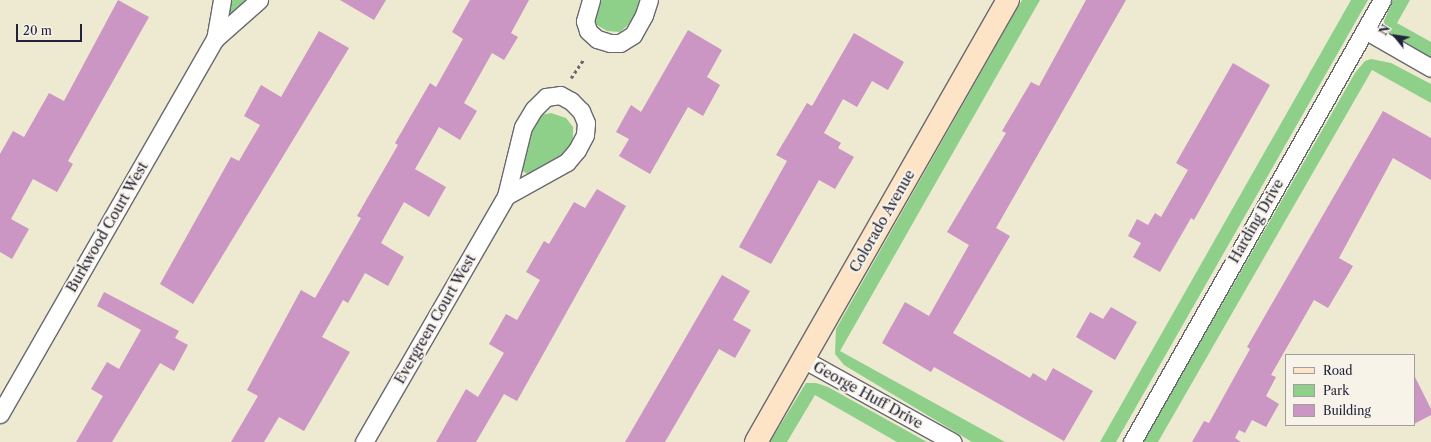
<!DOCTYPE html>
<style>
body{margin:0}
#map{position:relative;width:1431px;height:442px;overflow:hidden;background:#eee9d1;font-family:"Libre Caslon Text",serif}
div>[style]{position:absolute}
.green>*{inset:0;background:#8ed089}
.building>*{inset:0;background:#cb95c4}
.path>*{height:2.5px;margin-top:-1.25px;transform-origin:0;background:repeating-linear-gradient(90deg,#696870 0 3px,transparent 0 6px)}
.roads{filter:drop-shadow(1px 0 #696870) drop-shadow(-1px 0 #696870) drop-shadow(0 1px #696870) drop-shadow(0 -1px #696870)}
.street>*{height:17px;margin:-8.5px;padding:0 8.5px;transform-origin:8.5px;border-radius:8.5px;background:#fff}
.secondary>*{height:22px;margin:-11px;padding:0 11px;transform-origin:11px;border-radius:11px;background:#fee4c6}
span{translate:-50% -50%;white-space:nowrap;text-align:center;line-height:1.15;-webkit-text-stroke:4px #f7f3e8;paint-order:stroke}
.street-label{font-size:14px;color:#22223b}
.legend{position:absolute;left:1285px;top:354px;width:130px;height:72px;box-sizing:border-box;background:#f7f3e8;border:1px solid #a29fa3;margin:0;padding:5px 7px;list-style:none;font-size:12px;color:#22223b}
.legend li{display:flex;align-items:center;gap:8px;height:20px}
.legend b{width:20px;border:1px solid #a29fa3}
.north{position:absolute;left:1375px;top:16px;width:40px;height:40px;-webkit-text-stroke:3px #f7f3e8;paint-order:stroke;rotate:300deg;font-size:11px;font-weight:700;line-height:16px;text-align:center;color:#22223b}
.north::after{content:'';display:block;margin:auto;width:14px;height:18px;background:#22223b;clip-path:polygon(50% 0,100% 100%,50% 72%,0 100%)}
.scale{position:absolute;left:16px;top:24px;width:66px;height:18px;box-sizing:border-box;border:2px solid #22223b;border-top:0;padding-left:5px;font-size:12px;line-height:14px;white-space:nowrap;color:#22223b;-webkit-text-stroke:3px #f7f3e8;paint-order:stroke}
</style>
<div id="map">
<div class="green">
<div style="clip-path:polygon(231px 0,248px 0,231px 15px,229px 9px)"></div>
<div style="clip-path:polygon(597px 0,639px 0,637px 12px,628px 25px,620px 32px,607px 31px,597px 25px,592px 18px)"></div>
<div style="clip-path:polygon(1022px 0,1040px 0,840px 351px,1005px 442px,972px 442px,844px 365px,835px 354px,836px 329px)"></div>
<div style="clip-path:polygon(1351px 0,1368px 0,1116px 442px,1100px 442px)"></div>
<div style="clip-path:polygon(1393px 0,1410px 0,1397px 23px,1431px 42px,1431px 59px,1396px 41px,1384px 28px,1384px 21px)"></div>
<div style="clip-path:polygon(1371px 59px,1391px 63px,1431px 84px,1431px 103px,1372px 70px,1158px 442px,1143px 442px,1355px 73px,1365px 61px)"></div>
<div style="clip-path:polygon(551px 113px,566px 118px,573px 127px,573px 143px,569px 151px,530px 175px,524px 172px,520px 168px,531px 126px,541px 115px)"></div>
<div style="clip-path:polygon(806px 383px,816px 383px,828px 387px,927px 442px,897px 442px,815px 395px,787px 442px,770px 442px)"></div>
</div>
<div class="building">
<div style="clip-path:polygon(118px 0,149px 17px,68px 161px,73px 164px,57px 192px,33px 179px,11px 219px,29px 229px,12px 259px,0 252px,0 154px,13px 131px,24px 137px,49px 93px,64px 101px)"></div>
<div style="clip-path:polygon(340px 0,386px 0,374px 20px)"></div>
<div style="clip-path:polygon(470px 0,529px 0,511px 33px,518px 37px,504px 60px,492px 53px,464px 103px,477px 111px,460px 140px,439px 127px,415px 169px,446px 187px,429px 217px,404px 202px,381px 243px,404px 257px,388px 286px,365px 273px,348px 303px,343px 300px,322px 337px,350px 352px,304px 431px,279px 417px,264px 442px,231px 442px,258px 396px,247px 390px,301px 290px,315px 298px,361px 218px,357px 216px,398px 145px,395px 143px,430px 83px,436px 87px,463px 39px,452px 32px)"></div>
<div style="clip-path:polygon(1086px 0,1126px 0,996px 228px,1010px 236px,953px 333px,1030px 378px,1033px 373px,1046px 381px,1053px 368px,1093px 391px,1064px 441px,934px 367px,931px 372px,882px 343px,905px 302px,929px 316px,969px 245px,947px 232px,1006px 133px,1002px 131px,1031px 82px,1039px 86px)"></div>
<div style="clip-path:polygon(688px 30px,722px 50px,707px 77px,720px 85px,703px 116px,688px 107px,650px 174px,619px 156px,629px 139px,616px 132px,631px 105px,641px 112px)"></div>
<div style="clip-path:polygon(319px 31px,349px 48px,193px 304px,160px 284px,231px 157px,239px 161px,260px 125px,244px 116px,261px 85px,281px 97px)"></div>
<div style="clip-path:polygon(854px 33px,904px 62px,888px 90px,872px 81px,857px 107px,843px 99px,824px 133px,841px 143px,838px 148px,854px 157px,835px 189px,819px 180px,771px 264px,739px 247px,787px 161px,776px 155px,807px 103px,812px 106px)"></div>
<div style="clip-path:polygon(1233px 63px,1270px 85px,1194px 220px,1191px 218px,1160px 272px,1133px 257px,1141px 243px,1128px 236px,1137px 219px,1148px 225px,1155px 213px,1161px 217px,1188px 170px,1176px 163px)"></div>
<div style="clip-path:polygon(1383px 111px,1431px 138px,1431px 180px,1393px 158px,1339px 258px,1353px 266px,1328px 308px,1314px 300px,1271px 375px,1276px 377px,1266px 396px,1279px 404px,1266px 427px,1252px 420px,1245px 433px,1239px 430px,1235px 438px,1241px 442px,1192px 442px,1204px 421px,1209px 423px,1250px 349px,1247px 347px)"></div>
<div style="clip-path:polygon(597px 189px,626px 206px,517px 401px,504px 394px,476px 442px,436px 442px,466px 389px,478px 397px,504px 353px,489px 344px,506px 314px,517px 320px,540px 280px,526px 272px,544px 241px,549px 244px,574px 202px,585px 208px)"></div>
<div style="clip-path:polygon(722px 275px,750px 291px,733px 320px,751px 330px,735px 358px,719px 349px,665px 442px,625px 442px)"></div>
<div style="clip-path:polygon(104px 292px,179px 331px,175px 338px,188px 345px,174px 371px,160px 363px,112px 442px,76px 442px,103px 396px,91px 389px,107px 362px,119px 369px,141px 330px,97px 306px)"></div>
<div style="clip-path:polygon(1111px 307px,1137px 322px,1115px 360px,1076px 337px,1090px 312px,1103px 319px)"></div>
<div style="clip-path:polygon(1414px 375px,1431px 409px,1431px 415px,1414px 424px)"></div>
</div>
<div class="path">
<div style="left:571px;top:78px;width:23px;rotate:-56deg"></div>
</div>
<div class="roads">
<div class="street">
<div style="left:222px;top:0;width:40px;rotate:100deg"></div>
<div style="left:215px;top:39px;width:59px;rotate:-41.6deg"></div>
<div style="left:591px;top:0;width:22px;rotate:106deg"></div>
<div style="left:585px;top:21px;width:10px;rotate:73deg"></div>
<div style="left:588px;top:31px;width:12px;rotate:42deg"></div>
<div style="left:597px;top:39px;width:14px;rotate:17deg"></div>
<div style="left:610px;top:43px;width:10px"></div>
<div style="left:620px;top:43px;width:15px;rotate:-32deg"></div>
<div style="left:633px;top:35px;width:23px;rotate:-61deg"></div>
<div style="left:644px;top:15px;width:16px;rotate:-72deg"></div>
<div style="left:1365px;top:30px;width:76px;rotate:29.9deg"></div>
<div style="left:803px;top:359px;width:171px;rotate:29deg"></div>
<div style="left:0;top:414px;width:432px;rotate:-60.2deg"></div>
<div style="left:364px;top:442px;width:284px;rotate:-60deg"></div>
<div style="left:506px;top:196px;width:71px;rotate:-76.2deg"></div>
<div style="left:523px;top:127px;width:21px;rotate:-59deg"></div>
<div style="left:534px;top:109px;width:17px;rotate:-45deg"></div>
<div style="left:546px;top:97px;width:14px;rotate:-8deg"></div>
<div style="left:560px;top:95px;width:13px;rotate:29deg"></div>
<div style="left:571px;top:101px;width:14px;rotate:45deg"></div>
<div style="left:581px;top:111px;width:13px;rotate:67deg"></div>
<div style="left:586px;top:123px;width:12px;rotate:95deg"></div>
<div style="left:585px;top:135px;width:17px;rotate:118deg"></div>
<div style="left:577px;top:150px;width:16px;rotate:130deg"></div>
<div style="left:567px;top:162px;width:70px;rotate:150.9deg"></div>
<div style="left:1132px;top:442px;width:508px;rotate:-60.51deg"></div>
</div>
<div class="secondary">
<div style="left:756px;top:442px;width:509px;rotate:-60.31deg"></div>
</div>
</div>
<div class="street-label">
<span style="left:882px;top:221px;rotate:-60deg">Colorado Avenue</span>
<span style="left:1256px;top:221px;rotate:-60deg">Harding Drive</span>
<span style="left:107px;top:227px;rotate:-60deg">Burkwood Court West</span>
<span style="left:435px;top:319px;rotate:-60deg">Evergreen Court West</span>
<span style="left:868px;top:395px;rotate:29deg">George Huff Drive</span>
</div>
<ul class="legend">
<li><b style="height:5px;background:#fee4c6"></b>Road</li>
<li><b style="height:11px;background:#8ed089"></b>Park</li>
<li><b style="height:11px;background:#cb95c4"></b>Building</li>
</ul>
<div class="north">N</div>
<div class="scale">20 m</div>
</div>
